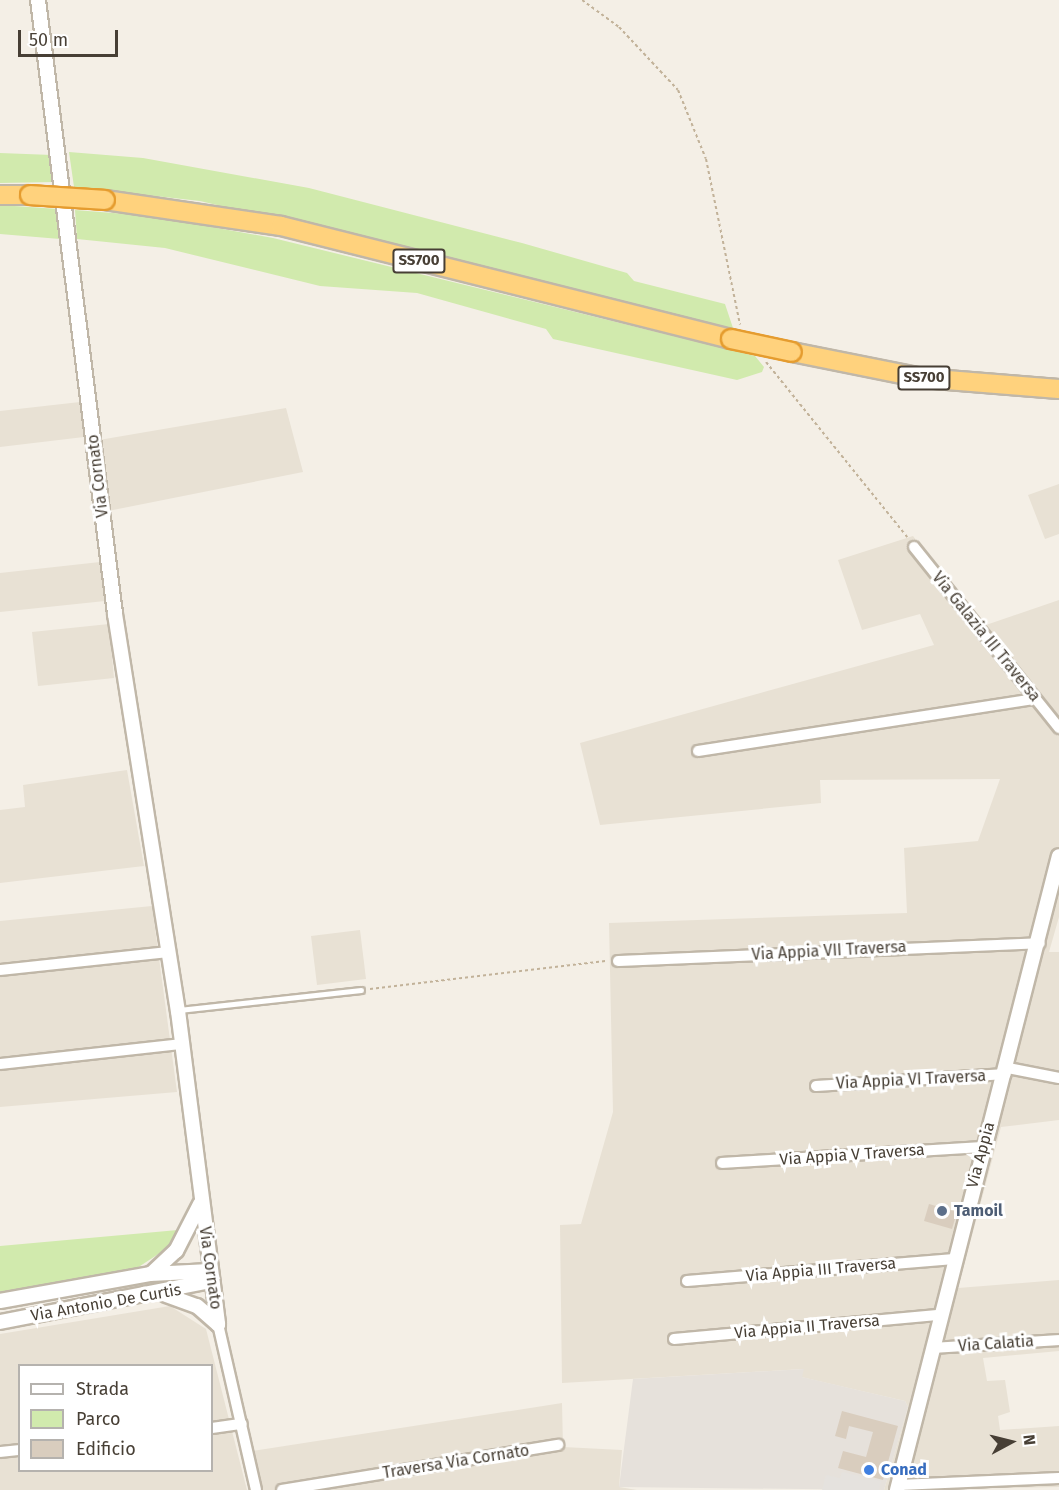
<!DOCTYPE html>
<style>
body{margin:0}
#map{position:relative;width:1059px;height:1490px;overflow:hidden;background:#f4efe6;font-family:"Fira Sans",sans-serif}
div>[style]{position:absolute}
.residential>*{inset:0;background:#e8e1d4}
.industrial>*{inset:0;background:#e6e1db}
.green>*{inset:0;background:#d1eaad}
.parking>*{inset:0;background:#e5e2de}
.building>*{inset:0;background:#d9cdbe}
.path>*{height:2px;margin-top:-1px;transform-origin:0;background:repeating-linear-gradient(90deg,#c2b299 0 3px,transparent 0 6px)}
.roads{filter:drop-shadow(2px 0 #c0b7a8) drop-shadow(-2px 0 #c0b7a8) drop-shadow(0 2px #c0b7a8) drop-shadow(0 -2px #c0b7a8)}
.service>*{height:5px;margin:-2.5px;padding:0 2.5px;transform-origin:2.5px;border-radius:2.5px;background:#fff}
.minor>*{height:10px;margin:-5px;padding:0 5px;transform-origin:5px;border-radius:5px;background:#fff}
.tertiary>*{height:14px;margin:-7px;padding:0 7px;transform-origin:7px;border-radius:7px;background:#fff}
.trunk>*{height:18px;margin:-9px;padding:0 9px;transform-origin:9px;border-radius:9px;background:#ffd27d}
.bridges{filter:drop-shadow(2px 0 #e59c2f) drop-shadow(-2px 0 #e59c2f) drop-shadow(0 2px #e59c2f) drop-shadow(0 -2px #e59c2f)}
.trunk-bridge>*{height:18px;margin:-9px;padding:0 9px;transform-origin:9px;border-radius:9px;background:#ffd27d}
.dots>*{width:16px;height:16px;translate:-50% -50%;box-sizing:border-box;border:3px solid #fff;border-radius:50%}
span{translate:-50% -50%;white-space:nowrap;text-align:center;line-height:1.15;-webkit-text-stroke:6px #fff;paint-order:stroke}
.shield-label span{padding:2px 4px;background:#fff;border:2px solid;border-radius:4px;-webkit-text-stroke-width:0}
.shield-label{font-size:15px;color:#473f35;font-weight:700}
.street-label{font-size:16px;color:#473f35}
.service-label{font-size:16px;color:#4e5e75;font-weight:700}
.left{translate:0 -50%;text-align:left}
.shop-label{font-size:16px;color:#366cbe;font-weight:700}
.legend{position:absolute;left:18px;top:1364px;width:195px;height:108px;box-sizing:border-box;background:#fff;border:2px solid #b5b2ae;margin:0;padding:8px 10px;list-style:none;font-size:18px;color:#473f35}
.legend li{display:flex;align-items:center;gap:12px;height:30px}
.legend b{width:30px;border:2px solid #b5b2ae}
.north{position:absolute;left:981px;top:1412px;width:60px;height:60px;-webkit-text-stroke:4px #fff;paint-order:stroke;rotate:83deg;font-size:16px;font-weight:700;line-height:24px;text-align:center;color:#473f35}
.north::after{content:'';display:block;margin:auto;width:21px;height:27px;background:#473f35;clip-path:polygon(50% 0,100% 100%,50% 72%,0 100%)}
.scale{position:absolute;left:18px;top:30px;width:100px;height:27px;box-sizing:border-box;border:3px solid #473f35;border-top:0;padding-left:8px;font-size:18px;line-height:21px;white-space:nowrap;color:#473f35;-webkit-text-stroke:4px #fff;paint-order:stroke}
</style>
<div id="map">
<div class="residential">
<div style="clip-path:polygon(80px 402px,84px 437px,0 447px,0 411px)"></div>
<div style="clip-path:polygon(286px 408px,303px 472px,108px 511px,99px 440px)"></div>
<div style="clip-path:polygon(1059px 484px,1059px 534px,1045px 539px,1028px 495px)"></div>
<div style="clip-path:polygon(913px 536px,983px 626px,1059px 600px,1059px 917px,1049px 952px,1059px 952px,1059px 1120px,1001px 1127px,958px 1288px,1059px 1280px,1059px 1351px,983px 1358px,987px 1381px,1005px 1380px,1010px 1412px,998px 1416px,1000px 1430px,1059px 1426px,1059px 1487px,884px 1490px,908px 1407px,905px 1401px,801px 1377px,803px 1369px,562px 1383px,560px 1225px,581px 1224px,613px 1112px,609px 923px,907px 913px,904px 848px,978px 841px,1000px 779px,820px 780px,821px 803px,600px 825px,580px 743px,934px 645px,920px 614px,862px 630px,838px 560px)"></div>
<div style="clip-path:polygon(100px 562px,105px 601px,0 612px,0 573px)"></div>
<div style="clip-path:polygon(109px 624px,114px 678px,38px 686px,32px 632px)"></div>
<div style="clip-path:polygon(127px 770px,144px 866px,0 883px,0 810px,25px 807px,23px 785px)"></div>
<div style="clip-path:polygon(152px 906px,177px 1092px,0 1107px,0 921px)"></div>
<div style="clip-path:polygon(360px 930px,366px 979px,317px 985px,311px 936px)"></div>
<div style="clip-path:polygon(evenodd,170px 1306px,206px 1329px,247px 1490px,0 1490px,0 1334px,170px 1306px,20px 1366px,212px 1366px,212px 1470px,20px 1470px,20px 1366px)"></div>
<div style="clip-path:polygon(562px 1403px,563px 1447px,622px 1450px,619px 1487px,637px 1490px,262px 1490px,253px 1451px)"></div>
</div>
<div class="industrial">
<div style="clip-path:polygon(804px 1369px,802px 1377px,905px 1401px,908px 1407px,884px 1490px,619px 1487px,633px 1379px)"></div>
</div>
<div class="green">
<div style="clip-path:polygon(69px 152px,143px 158px,309px 188px,522px 243px,627px 273px,634px 281px,725px 304px,733px 328px,200px 201px,74px 187px)"></div>
<div style="clip-path:polygon(0 153px,52px 155px,55px 182px,0 183px)"></div>
<div style="clip-path:polygon(0 205px,58px 209px,60px 239px,0 234px)"></div>
<div style="clip-path:polygon(75px 210px,151px 216px,273px 238px,755px 356px,764px 367px,762px 372px,737px 380px,553px 339px,546px 329px,417px 293px,320px 286px,165px 248px,77px 239px)"></div>
<div style="clip-path:polygon(178px 1230px,166px 1249px,137px 1268px,0 1292px,0 1246px)"></div>
</div>
<div class="parking">
<div style="clip-path:polygon(842px 1472px,881px 1481px,879px 1490px,822px 1490px,826px 1475px,840px 1478px)"></div>
</div>
<div class="building">
<div style="clip-path:polygon(929px 1204px,957px 1212px,952px 1229px,924px 1221px)"></div>
<div style="clip-path:polygon(842px 1411px,898px 1426px,883px 1480px,838px 1468px,843px 1451px,866px 1457px,873px 1432px,849px 1426px,846px 1439px,835px 1436px)"></div>
</div>
<div class="path">
<div style="left:582px;top:0;width:46px;rotate:36.1deg"></div>
<div style="left:619px;top:27px;width:86px;rotate:46.9deg"></div>
<div style="left:678px;top:90px;width:74px;rotate:67.9deg"></div>
<div style="left:706px;top:159px;width:169px;rotate:78.4deg"></div>
<div style="left:766px;top:362px;width:225px;rotate:51.1deg"></div>
<div style="left:370px;top:989px;width:237px;rotate:-6.8deg"></div>
</div>
<div class="roads">
<div class="service">
<div style="left:179px;top:1010px;width:183px;rotate:-6.3deg"></div>
</div>
<div class="minor">
<div style="left:914px;top:547px;width:232px;rotate:51.3deg"></div>
<div style="left:698px;top:751px;width:341px;rotate:-8.8deg"></div>
<div style="left:618px;top:961px;width:422px;rotate:-2.4deg"></div>
<div style="left:0;top:970px;width:169px;rotate:-6.1deg"></div>
<div style="left:0;top:1064px;width:183px;rotate:-6.3deg"></div>
<div style="left:1008px;top:1068px;width:52px;rotate:11.1deg"></div>
<div style="left:816px;top:1086px;width:190px;rotate:-3.6deg"></div>
<div style="left:722px;top:1163px;width:260px;rotate:-3.5deg"></div>
<div style="left:687px;top:1281px;width:268px;rotate:-4.7deg"></div>
<div style="left:218px;top:1324px;width:170px;rotate:77.1deg"></div>
<div style="left:674px;top:1339px;width:267px;rotate:-5.2deg"></div>
<div style="left:933px;top:1348px;width:126px;rotate:-3.6deg"></div>
<div style="left:212px;top:1428px;width:30px;rotate:-8deg"></div>
<div style="left:0;top:1452px;width:20px;rotate:-6deg"></div>
<div style="left:899px;top:1485px;width:160px;rotate:-2.5deg"></div>
<div style="left:282px;top:1490px;width:280px;rotate:-9.3deg"></div>
</div>
<div class="tertiary">
<div style="left:38px;top:0;width:619px;rotate:82.85deg"></div>
<div style="left:115px;top:614px;width:402px;rotate:81deg"></div>
<div style="left:178px;top:1011px;width:316px;rotate:82.7deg"></div>
<div style="left:152px;top:1273px;width:33px;rotate:-43deg"></div>
<div style="left:176px;top:1251px;width:53px;rotate:-62.9deg"></div>
<div style="left:166px;top:1295px;width:33px;rotate:20deg"></div>
<div style="left:197px;top:1306px;width:28px;rotate:41deg"></div>
<div style="left:0;top:1301px;width:152px;rotate:-10.2deg"></div>
<div style="left:150px;top:1274px;width:60px;rotate:-2.9deg"></div>
<div style="left:0;top:1322px;width:215px;rotate:-11deg"></div>
<div style="left:897px;top:1490px;width:654px;rotate:-75.67deg"></div>
</div>
<div class="trunk">
<div style="left:0;top:195px;width:30px"></div>
<div style="left:105px;top:200px;width:178px;rotate:8.4deg"></div>
<div style="left:281px;top:226px;width:464px;rotate:14.1deg"></div>
<div style="left:792px;top:352px;width:133px;rotate:11.3deg"></div>
<div style="left:922px;top:378px;width:137px;rotate:4.6deg"></div>
</div>
</div>
<div class="bridges">
<div class="trunk-bridge">
<div style="left:30px;top:195px;width:75px;rotate:3.8deg"></div>
<div style="left:731px;top:339px;width:62px;rotate:12deg"></div>
</div>
</div>
<div class="dots">
<div style="left:942px;top:1211px;background:#5c6f8a"></div>
<div style="left:869px;top:1470px;background:#3f7fe0"></div>
</div>
<div class="shield-label">
<span style="left:419px;top:261px">SS700</span>
<span style="left:924px;top:378px">SS700</span>
</div>
<div class="street-label">
<span style="left:98px;top:476px;rotate:-97deg">Via Cornato</span>
<span style="left:986px;top:637px;rotate:51deg">Via Galazia III Traversa</span>
<span style="left:829px;top:951px;rotate:-3deg">Via Appia VII Traversa</span>
<span style="left:911px;top:1080px;rotate:-3deg">Via Appia VI Traversa</span>
<span style="left:852px;top:1155px;rotate:-4deg">Via Appia V Traversa</span>
<span style="left:981px;top:1155px;rotate:-75deg">Via Appia</span>
<span style="left:210px;top:1268px;rotate:82deg">Via Cornato</span>
<span style="left:821px;top:1270px;rotate:-5deg">Via Appia III Traversa</span>
<span style="left:106px;top:1303px;rotate:-10deg">Via Antonio De Curtis</span>
<span style="left:807px;top:1327px;rotate:-5deg">Via Appia II Traversa</span>
<span style="left:996px;top:1344px;rotate:-4deg">Via Calatia</span>
<span style="left:456px;top:1462px;rotate:-9deg">Traversa Via Cornato</span>
</div>
<div class="service-label">
<span class="left" style="left:954px;top:1211px">Tamoil</span>
</div>
<div class="shop-label">
<span class="left" style="left:881px;top:1470px">Conad</span>
</div>
<ul class="legend">
<li><b style="height:8px;background:#fff"></b>Strada</li>
<li><b style="height:16px;background:#d1eaad"></b>Parco</li>
<li><b style="height:16px;background:#d9cdbe"></b>Edificio</li>
</ul>
<div class="north">N</div>
<div class="scale">50 m</div>
</div>
